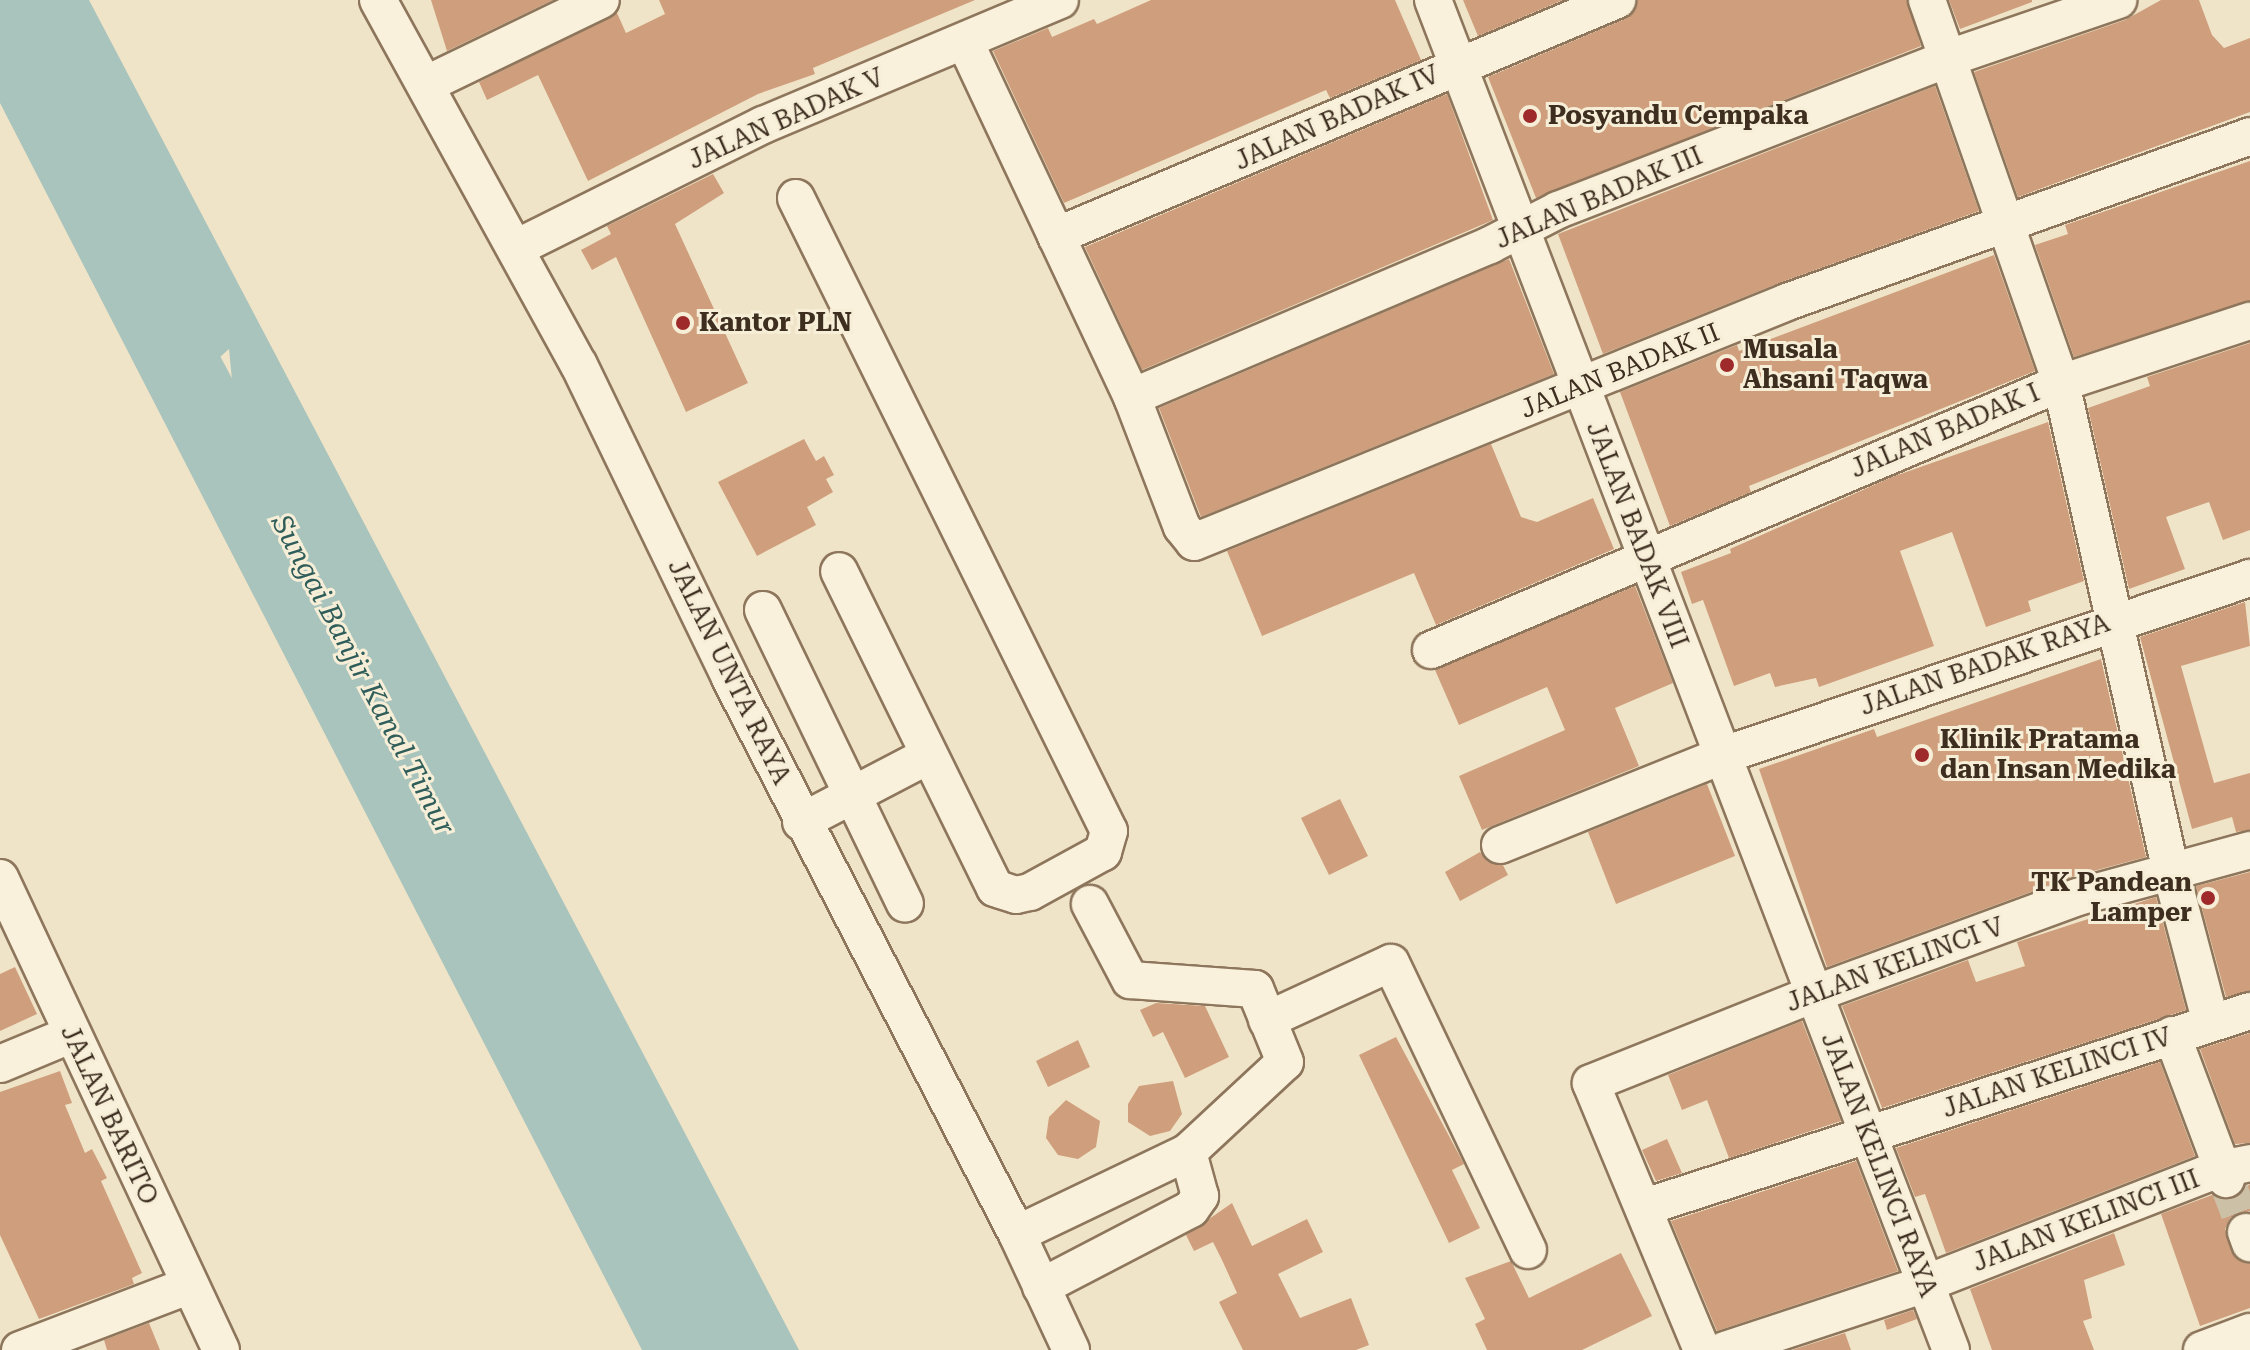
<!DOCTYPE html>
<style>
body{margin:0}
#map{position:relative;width:2250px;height:1350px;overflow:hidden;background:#f0e4c8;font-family:"Roboto Serif",serif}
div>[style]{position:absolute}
.water>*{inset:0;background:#a9c4bc}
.river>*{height:46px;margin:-23px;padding:0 23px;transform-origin:23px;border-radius:23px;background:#a9c4bc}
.building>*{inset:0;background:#cf9f7d}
.minor-tunnel>*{height:36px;margin-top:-18px;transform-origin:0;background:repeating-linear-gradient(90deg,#ccc0a6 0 36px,transparent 0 54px)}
.roads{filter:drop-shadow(2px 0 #8d765c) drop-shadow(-2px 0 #8d765c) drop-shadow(0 2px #8d765c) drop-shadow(0 -2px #8d765c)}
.minor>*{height:36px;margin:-18px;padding:0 18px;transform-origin:18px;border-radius:18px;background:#faf1dc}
.dots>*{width:22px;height:22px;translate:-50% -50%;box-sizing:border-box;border:4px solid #f7eed8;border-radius:50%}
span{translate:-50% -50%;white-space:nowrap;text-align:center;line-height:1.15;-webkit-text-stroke:6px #f7eed8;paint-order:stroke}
.poi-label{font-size:26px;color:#3d2e20;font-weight:700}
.left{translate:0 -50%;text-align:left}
.right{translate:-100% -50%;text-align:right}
.street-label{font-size:26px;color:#3d2e20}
.water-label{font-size:28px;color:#2f5d5a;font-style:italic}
</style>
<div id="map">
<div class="water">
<div style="clip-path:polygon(evenodd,0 0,89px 0,799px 1350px,642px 1350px,0 103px,0 0,171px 302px,203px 332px,206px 346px,219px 358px,229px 349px,232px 380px,227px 393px,201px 369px,170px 309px,171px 302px)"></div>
</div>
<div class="river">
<div style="left:155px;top:283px;width:149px;rotate:61.9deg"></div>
</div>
<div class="building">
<div style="clip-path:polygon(431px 0,553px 0,447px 51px)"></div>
<div style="clip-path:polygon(659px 0,975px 0,813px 68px,815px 74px,758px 94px,588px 181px,538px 75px,487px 100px,479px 82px,617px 13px,626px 33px,665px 14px)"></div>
<div style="clip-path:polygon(1151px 0,1395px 0,1421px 60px,1330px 98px,1326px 90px,1064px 203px,993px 51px,1048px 28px,1052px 37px,1094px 19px,1097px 24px)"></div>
<div style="clip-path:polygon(1463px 0,1563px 0,1478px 36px)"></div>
<div style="clip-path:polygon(1638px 0,1907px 0,1921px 46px,1536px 198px,1488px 77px,1625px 19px)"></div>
<div style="clip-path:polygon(1949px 0,2032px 0,2032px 2px,1960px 29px)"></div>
<div style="clip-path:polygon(2161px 0,2199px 0,2212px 35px,2224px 48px,2250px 38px,2250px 112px,2018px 197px,1974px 72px,2125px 20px)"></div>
<div style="clip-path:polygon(1935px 86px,1979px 211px,1779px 283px,1603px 354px,1558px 234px)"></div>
<div style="clip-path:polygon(1447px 94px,1493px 220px,1142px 370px,1085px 247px)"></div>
<div style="clip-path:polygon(2250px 161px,2250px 301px,2074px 357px,2035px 245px,2068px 234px,2065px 225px)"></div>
<div style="clip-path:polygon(713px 174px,724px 193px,675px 224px,748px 383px,686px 412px,616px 257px,592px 270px,581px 250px,611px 234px,607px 226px)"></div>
<div style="clip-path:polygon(1994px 255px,2035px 371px,1749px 486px,1751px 492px,1670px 526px,1620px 392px,1737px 345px,1739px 351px)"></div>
<div style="clip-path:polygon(1509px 259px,1554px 374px,1201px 517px,1159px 408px)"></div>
<div style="clip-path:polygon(2250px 343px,2250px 530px,2223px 540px,2209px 502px,2166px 517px,2185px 569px,2129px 589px,2088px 408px,2150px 386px,2147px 377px)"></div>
<div style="clip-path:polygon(2048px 422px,2084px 581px,2028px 601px,2031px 611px,1986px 627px,1952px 532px,1900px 551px,1934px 646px,1819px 687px,1816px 678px,1775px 687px,1770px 673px,1734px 686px,1703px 600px,1692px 604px,1681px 572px,1731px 553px,1730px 549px,1892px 477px)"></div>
<div style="clip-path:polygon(804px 439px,816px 461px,824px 456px,834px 475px,826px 479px,833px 492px,807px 507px,816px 525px,757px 556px,718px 482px)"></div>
<div style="clip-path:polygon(1491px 444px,1521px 517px,1537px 522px,1593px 498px,1614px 549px,1436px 625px,1414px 573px,1262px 636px,1227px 551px)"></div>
<div style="clip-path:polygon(1635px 586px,1673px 683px,1615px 708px,1639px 766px,1482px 830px,1459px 776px,1565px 730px,1547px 687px,1459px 725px,1435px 670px)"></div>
<div style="clip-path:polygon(2245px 602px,2250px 646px,2181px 666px,2214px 783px,2250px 773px,2250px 830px,2236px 832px,2232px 817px,2192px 829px,2140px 637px)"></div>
<div style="clip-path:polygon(2101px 659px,2146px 857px,2071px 877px,1827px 967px,1759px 769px,1874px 729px,1877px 737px)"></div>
<div style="clip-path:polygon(1707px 784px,1735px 856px,1616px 904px,1588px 832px)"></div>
<div style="clip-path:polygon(1340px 799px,1368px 856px,1329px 875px,1301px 818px)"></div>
<div style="clip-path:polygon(1480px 852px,1488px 862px,1503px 865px,1508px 875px,1460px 901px,1445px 872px)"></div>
<div style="clip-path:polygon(2250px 872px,2250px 991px,2226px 997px,2196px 886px)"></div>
<div style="clip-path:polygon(2156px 897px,2186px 1010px,1882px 1108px,1842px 1006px,1968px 960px,1976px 982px,2025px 966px,2017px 942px)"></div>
<div style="clip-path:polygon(15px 967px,37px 1014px,0 1031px,0 974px)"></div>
<div style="clip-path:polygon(1156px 1003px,1205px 1006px,1229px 1057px,1185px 1078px,1163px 1032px,1153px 1037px,1140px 1010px)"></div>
<div style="clip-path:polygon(1802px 1021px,1841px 1121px,1729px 1158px,1707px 1100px,1682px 1110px,1668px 1075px)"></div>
<div style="clip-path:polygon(2250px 1033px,2250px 1143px,2235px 1144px,2200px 1049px)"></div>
<div style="clip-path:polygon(1396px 1037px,1464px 1164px,1452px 1170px,1480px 1228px,1449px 1243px,1359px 1055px)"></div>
<div style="clip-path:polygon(1078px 1040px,1090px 1067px,1048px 1087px,1036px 1061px)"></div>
<div style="clip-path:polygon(2160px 1062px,2195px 1156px,1946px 1253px,1925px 1194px,1915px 1197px,1896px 1148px)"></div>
<div style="clip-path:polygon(60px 1071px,72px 1103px,65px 1105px,85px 1153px,92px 1149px,107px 1178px,101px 1181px,142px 1273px,132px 1278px,134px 1284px,39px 1319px,0 1235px,0 1092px)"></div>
<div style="clip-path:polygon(1173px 1081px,1182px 1114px,1170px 1131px,1150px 1136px,1128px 1122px,1128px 1104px,1139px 1086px)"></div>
<div style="clip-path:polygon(1066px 1100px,1100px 1121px,1096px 1147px,1078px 1159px,1058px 1155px,1046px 1138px,1049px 1117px)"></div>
<div style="clip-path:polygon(1667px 1139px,1682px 1173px,1656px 1181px,1642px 1150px)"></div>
<div style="clip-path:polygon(1856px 1161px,1898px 1271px,1717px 1331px,1671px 1221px)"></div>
<div style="clip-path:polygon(2250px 1184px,2250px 1211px,2230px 1218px,2225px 1229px,2236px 1258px,2250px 1263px,2250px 1308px,2200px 1326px,2161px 1214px,2212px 1195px,2233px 1199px)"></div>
<div style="clip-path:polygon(1232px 1203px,1252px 1246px,1307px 1219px,1323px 1252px,1278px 1274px,1300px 1318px,1351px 1298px,1369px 1345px,1356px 1350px,1243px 1350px,1219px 1302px,1237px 1293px,1222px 1260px,1213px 1242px,1194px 1251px,1186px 1235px)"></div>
<div style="clip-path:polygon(2114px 1233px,2125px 1265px,2084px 1280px,2092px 1318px,2083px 1321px,2094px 1350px,1992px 1350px,1970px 1289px)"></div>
<div style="clip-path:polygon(1621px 1253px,1652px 1316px,1582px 1350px,1487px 1350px,1475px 1324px,1485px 1319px,1465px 1278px,1511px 1261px,1529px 1298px)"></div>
<div style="clip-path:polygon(1913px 1310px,1917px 1319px,1887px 1330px,1884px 1320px)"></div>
<div style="clip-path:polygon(149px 1323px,160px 1350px,107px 1350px,104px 1340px)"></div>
<div style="clip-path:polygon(1845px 1333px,1851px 1350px,1792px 1350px)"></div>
</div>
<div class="minor-tunnel">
<div style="left:2226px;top:1179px;width:57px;rotate:69.3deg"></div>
</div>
<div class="roads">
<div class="minor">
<div style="left:378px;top:0;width:417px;rotate:61.2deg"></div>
<div style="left:579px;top:365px;width:348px;rotate:64.2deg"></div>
<div style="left:730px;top:678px;width:626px;rotate:62.7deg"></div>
<div style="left:1017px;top:1234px;width:128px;rotate:65deg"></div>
<div style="left:1433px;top:0;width:1446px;rotate:69.01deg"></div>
<div style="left:1927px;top:0;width:406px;rotate:70.7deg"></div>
<div style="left:2061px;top:383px;width:501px;rotate:77.32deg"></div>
<div style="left:2171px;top:872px;width:153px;rotate:75.2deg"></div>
<div style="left:965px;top:42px;width:392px;rotate:64.8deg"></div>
<div style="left:1132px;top:397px;width:139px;rotate:69deg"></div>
<div style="left:1182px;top:527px;width:19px;rotate:51deg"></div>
<div style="left:1194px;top:542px;width:640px;rotate:-22.03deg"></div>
<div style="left:1787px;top:302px;width:492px;rotate:-19.7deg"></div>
<div style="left:427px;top:84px;width:193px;rotate:-25.8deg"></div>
<div style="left:796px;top:198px;width:706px;rotate:63.69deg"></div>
<div style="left:1109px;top:831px;width:22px;rotate:106deg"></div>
<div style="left:1103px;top:852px;width:83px;rotate:151.3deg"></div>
<div style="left:1030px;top:892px;width:14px;rotate:168deg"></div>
<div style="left:1016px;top:895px;width:22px;rotate:-162deg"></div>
<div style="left:995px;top:888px;width:353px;rotate:-116.2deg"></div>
<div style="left:1056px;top:236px;width:609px;rotate:-22.82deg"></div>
<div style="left:516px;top:248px;width:276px;rotate:-26.5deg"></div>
<div style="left:763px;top:125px;width:322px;rotate:-22.8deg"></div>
<div style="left:1132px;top:397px;width:389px;rotate:-23deg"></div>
<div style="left:1490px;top:245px;width:76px;rotate:-27.2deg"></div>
<div style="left:1558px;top:210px;width:420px;rotate:-21.2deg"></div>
<div style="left:1949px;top:58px;width:179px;rotate:-18.9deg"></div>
<div style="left:763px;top:610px;width:326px;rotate:64.2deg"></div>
<div style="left:1431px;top:650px;width:684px;rotate:-22.97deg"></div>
<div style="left:2061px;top:383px;width:199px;rotate:-18.2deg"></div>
<div style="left:801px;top:822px;width:142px;rotate:-27.6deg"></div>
<div style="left:1500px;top:845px;width:238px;rotate:-21.9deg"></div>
<div style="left:1721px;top:756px;width:558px;rotate:-18.6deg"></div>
<div style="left:0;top:878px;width:521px;rotate:64.91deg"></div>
<div style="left:1267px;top:1020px;width:136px;rotate:-24.7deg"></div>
<div style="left:1391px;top:963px;width:318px;rotate:64.5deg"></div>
<div style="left:2172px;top:1035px;width:154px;rotate:69.4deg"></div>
<div style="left:0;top:1064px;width:76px;rotate:-22.5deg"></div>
<div style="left:1645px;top:1207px;width:636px;rotate:-17.95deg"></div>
<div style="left:2246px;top:1232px;width:12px;rotate:70deg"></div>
<div style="left:1017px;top:1234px;width:190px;rotate:-25.6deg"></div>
<div style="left:1188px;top:1152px;width:132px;rotate:-42.9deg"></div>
<div style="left:1285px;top:1062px;width:79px;rotate:-112.3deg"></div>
<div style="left:1255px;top:989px;width:125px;rotate:-175.9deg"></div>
<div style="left:1130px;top:980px;width:86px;rotate:-117.8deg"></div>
<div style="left:1041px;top:1287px;width:169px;rotate:-27.5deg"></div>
<div style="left:1191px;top:1209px;width:16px;rotate:-55deg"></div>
<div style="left:1200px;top:1196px;width:46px;rotate:-105.3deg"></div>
<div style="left:20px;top:1350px;width:182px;rotate:-20.9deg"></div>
<div style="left:1702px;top:1350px;width:289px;rotate:-112.6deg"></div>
<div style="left:1591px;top:1083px;width:240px;rotate:-21.8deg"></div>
<div style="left:1814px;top:994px;width:281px;rotate:-20.2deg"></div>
<div style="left:2078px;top:897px;width:178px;rotate:-15.3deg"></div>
<div style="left:1725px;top:1350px;width:199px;rotate:-18.2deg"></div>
<div style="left:1914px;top:1288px;width:328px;rotate:-21.3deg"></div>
<div style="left:2220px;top:1169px;width:31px;rotate:-11deg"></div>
<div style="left:2202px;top:1350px;width:51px;rotate:-20.6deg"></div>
</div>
</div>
<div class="dots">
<div style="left:1530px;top:116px;background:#9e2a2b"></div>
<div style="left:683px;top:323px;background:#9e2a2b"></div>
<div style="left:1727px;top:365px;background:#9e2a2b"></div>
<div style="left:1922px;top:755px;background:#9e2a2b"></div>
<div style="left:2208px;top:898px;background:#9e2a2b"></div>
</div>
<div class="poi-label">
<span class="left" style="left:1548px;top:116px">Posyandu Cempaka</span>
<span class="left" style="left:699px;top:323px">Kantor PLN</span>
<span class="left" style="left:1743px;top:365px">Musala<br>Ahsani Taqwa</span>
<span class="left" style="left:1940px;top:755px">Klinik Pratama<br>dan Insan Medika</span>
<span class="right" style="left:2192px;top:898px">TK Pandean<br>Lamper</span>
</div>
<div class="street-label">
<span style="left:1337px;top:118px;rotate:-24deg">JALAN BADAK IV</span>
<span style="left:786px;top:119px;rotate:-24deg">JALAN BADAK V</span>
<span style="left:1599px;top:198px;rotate:-23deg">JALAN BADAK III</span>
<span style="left:1620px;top:371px;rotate:-22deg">JALAN BADAK II</span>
<span style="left:1945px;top:431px;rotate:-23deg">JALAN BADAK I</span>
<span style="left:1637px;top:535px;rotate:69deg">JALAN BADAK VIII</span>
<span style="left:1985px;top:665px;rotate:-19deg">JALAN BADAK RAYA</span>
<span style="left:729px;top:672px;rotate:64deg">JALAN UNTA RAYA</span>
<span style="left:1895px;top:965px;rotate:-20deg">JALAN KELINCI V</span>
<span style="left:2057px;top:1073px;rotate:-18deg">JALAN KELINCI IV</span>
<span style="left:109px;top:1115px;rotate:65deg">JALAN BARITO</span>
<span style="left:1879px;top:1165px;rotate:69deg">JALAN KELINCI RAYA</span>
<span style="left:2086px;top:1221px;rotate:-21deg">JALAN KELINCI III</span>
</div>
<div class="water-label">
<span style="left:363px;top:675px;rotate:62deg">Sungai Banjir Kanal Timur</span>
</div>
</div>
